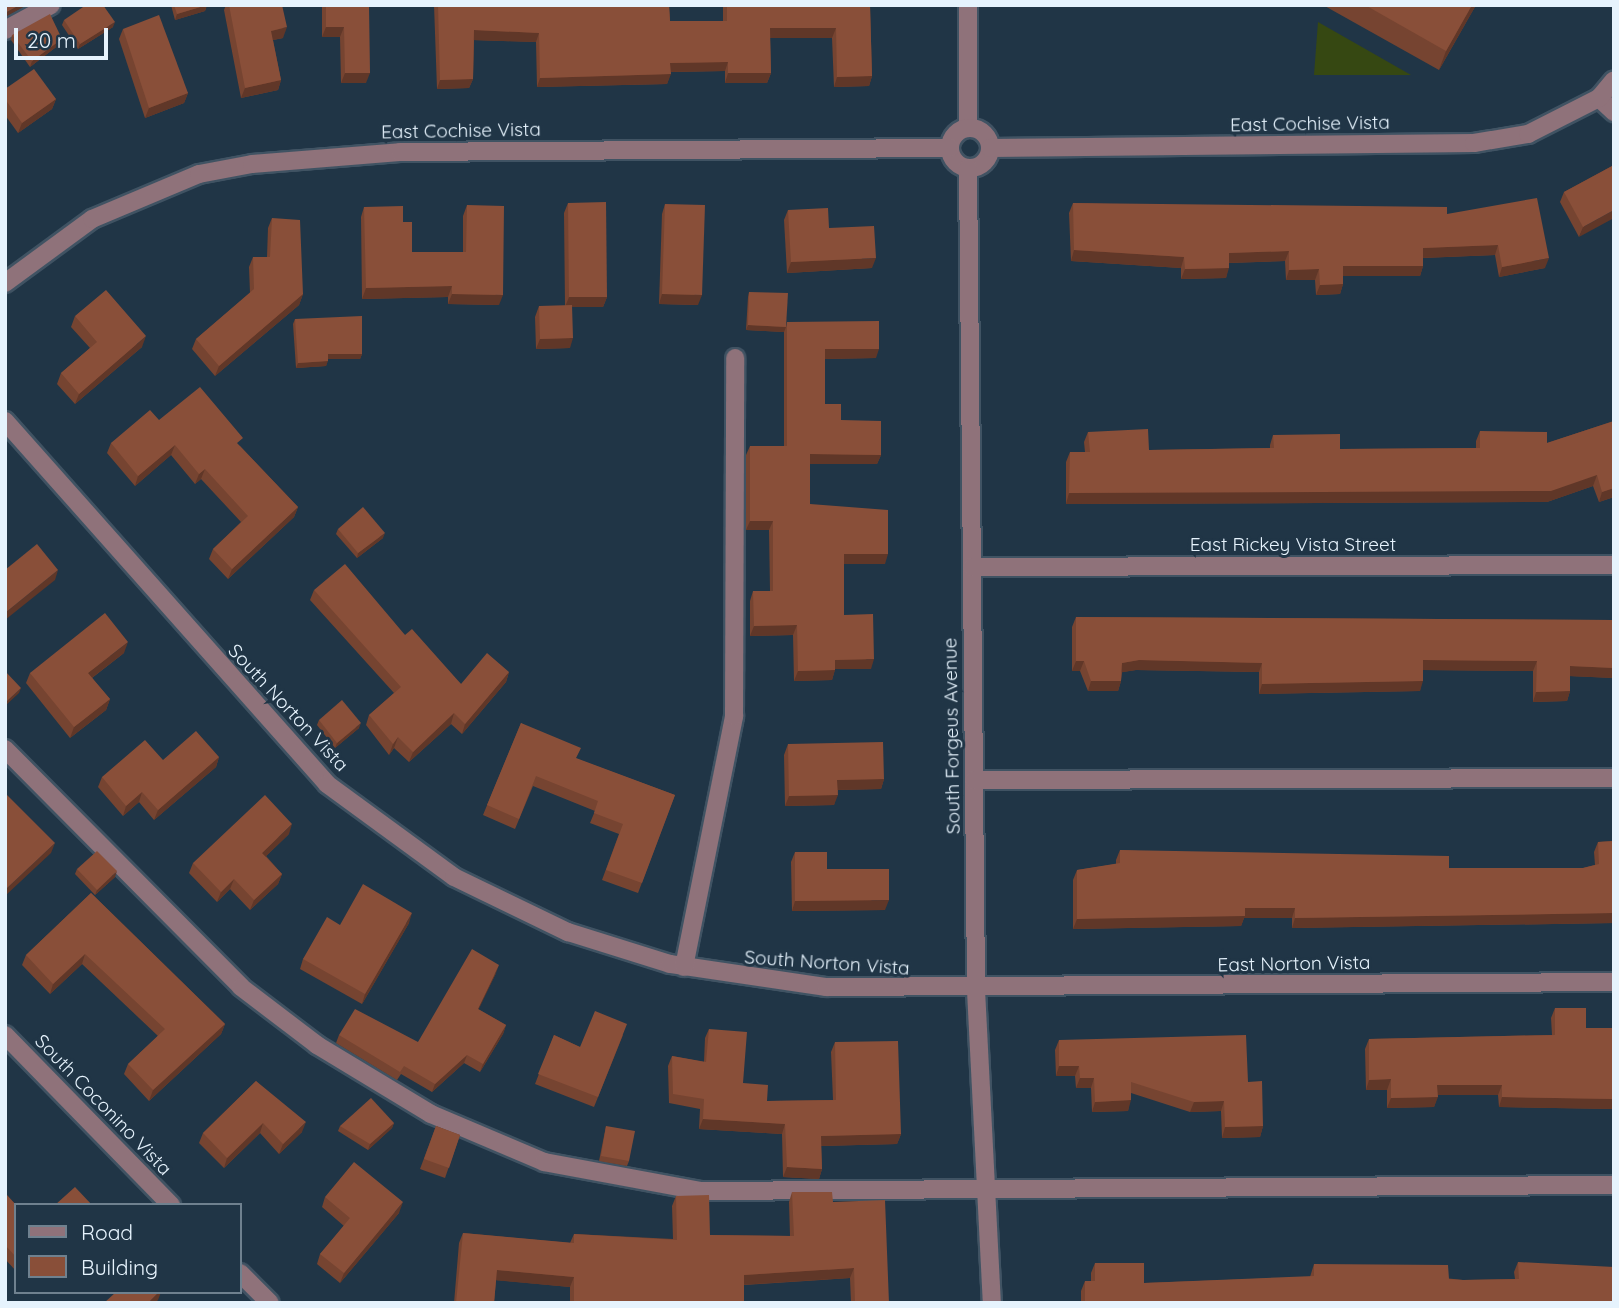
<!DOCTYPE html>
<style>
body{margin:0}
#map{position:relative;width:1619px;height:1308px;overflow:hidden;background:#203546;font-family:Quicksand,sans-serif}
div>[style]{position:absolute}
.green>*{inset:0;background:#364812}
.roads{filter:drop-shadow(2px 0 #405363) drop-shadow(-2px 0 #405363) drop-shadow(0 2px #405363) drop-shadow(0 -2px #405363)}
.minor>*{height:18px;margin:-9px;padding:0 9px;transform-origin:9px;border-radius:9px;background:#8f727a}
.minor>.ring{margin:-9px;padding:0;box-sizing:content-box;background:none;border:18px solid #8f727a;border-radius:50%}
.wall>*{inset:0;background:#764431}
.shaded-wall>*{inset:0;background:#603728}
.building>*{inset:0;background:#894f39}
span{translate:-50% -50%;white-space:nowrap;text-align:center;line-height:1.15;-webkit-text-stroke:6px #203546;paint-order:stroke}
.street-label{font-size:19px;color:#e6f3fd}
.frame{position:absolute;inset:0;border:7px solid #e6f3fd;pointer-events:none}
.legend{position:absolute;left:14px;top:1203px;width:228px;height:91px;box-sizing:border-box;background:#203546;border:2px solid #6f818f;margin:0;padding:9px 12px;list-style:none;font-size:21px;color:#e6f3fd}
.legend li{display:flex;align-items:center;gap:14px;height:35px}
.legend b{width:35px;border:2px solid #6f818f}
.scale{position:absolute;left:14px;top:28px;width:94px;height:32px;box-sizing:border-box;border:4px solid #e6f3fd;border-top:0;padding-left:9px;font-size:21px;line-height:24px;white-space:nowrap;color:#e6f3fd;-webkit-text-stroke:5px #203546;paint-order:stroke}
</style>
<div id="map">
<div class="green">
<div style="clip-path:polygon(1318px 22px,1411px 75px,1314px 75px)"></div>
</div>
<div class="roads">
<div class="minor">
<div style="left:968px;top:5px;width:123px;rotate:90deg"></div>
<div style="left:5px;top:30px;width:52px;rotate:-28.5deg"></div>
<div style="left:1599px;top:98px;width:21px;rotate:43deg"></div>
<div class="ring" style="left:950px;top:128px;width:22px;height:22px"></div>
<div style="left:990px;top:148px;width:484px;rotate:-0.6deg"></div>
<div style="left:1474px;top:143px;width:55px;rotate:-9.5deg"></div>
<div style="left:1528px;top:134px;width:80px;rotate:-26.9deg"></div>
<div style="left:1599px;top:98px;width:23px;rotate:-50deg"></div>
<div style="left:968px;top:168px;width:822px;rotate:89.44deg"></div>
<div style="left:976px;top:990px;width:313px;rotate:87.1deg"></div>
<div style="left:5px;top:283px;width:108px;rotate:-36.3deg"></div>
<div style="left:92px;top:219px;width:116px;rotate:-22.8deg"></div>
<div style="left:199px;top:174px;width:54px;rotate:-10.7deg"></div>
<div style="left:252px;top:164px;width:148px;rotate:-4.6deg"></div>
<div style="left:400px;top:152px;width:550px;rotate:-0.42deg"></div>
<div style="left:5px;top:421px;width:485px;rotate:48.4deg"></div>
<div style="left:327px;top:784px;width:157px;rotate:36.2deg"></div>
<div style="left:454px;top:877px;width:127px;rotate:25.8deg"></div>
<div style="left:568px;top:932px;width:107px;rotate:17.4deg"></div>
<div style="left:670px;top:964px;width:158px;rotate:8.4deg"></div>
<div style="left:826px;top:987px;width:788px;rotate:-0.36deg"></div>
<div style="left:972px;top:567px;width:642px;rotate:-0.18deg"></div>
<div style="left:5px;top:749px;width:335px;rotate:45.2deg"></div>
<div style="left:241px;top:987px;width:96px;rotate:37.3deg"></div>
<div style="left:317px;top:1045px;width:133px;rotate:31.2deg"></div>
<div style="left:431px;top:1114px;width:123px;rotate:23deg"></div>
<div style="left:544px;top:1162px;width:159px;rotate:10.5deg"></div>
<div style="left:700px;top:1191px;width:914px;rotate:-0.38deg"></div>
<div style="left:974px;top:780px;width:640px;rotate:-0.18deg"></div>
<div style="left:684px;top:967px;width:256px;rotate:-78.7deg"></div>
<div style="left:734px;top:716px;width:358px;rotate:-89.8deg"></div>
<div style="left:5px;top:1035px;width:238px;rotate:45.7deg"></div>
<div style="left:240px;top:1273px;width:42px;rotate:45deg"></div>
</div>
</div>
<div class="wall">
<div style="clip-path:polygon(171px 5px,207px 5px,205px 11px,175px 20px)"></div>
<div style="clip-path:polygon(226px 5px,282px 5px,283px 38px,273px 40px,281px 80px,278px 90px,241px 98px,224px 10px)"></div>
<div style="clip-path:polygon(322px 5px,369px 5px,366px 83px,341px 83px,340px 37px,322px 37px)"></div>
<div style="clip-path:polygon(434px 5px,669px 5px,670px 21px,723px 21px,723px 5px,870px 5px,872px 76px,869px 86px,834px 87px,832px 38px,770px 38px,771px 73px,767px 83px,725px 83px,725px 71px,671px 72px,667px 84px,537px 87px,536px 42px,474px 40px,473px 79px,469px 88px,437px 89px)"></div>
<div style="clip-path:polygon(1323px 5px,1476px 5px,1439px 70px)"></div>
<div style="clip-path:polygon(64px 20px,113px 27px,78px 49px,62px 25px)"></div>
<div style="clip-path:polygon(123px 29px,188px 93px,184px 103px,145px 118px,119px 39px)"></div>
<div style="clip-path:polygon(12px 35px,60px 44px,30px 67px,11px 40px)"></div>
<div style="clip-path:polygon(5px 89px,56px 99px,52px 109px,18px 133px,5px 115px)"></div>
<div style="clip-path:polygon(1614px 165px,1579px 237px,1560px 202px,1564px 192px)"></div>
<div style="clip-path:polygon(568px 203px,607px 297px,603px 307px,572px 307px,570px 348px,536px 349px,535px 317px,539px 306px,565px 306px,564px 213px)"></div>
<div style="clip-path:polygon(1073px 203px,1447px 214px,1545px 268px,1499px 277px,1495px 255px,1423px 258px,1423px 266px,1420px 276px,1343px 276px,1343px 284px,1340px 294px,1316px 295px,1315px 280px,1286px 280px,1285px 261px,1229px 263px,1226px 278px,1181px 279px,1181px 268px,1071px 261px,1069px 213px)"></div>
<div style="clip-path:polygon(665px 204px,698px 305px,659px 304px,662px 214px)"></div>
<div style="clip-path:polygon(467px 205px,499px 305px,448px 304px,448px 297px,362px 299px,361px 217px,364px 207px,403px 222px,412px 252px,463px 252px,463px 216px)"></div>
<div style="clip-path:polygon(788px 210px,829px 228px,872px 268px,787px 273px,784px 220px)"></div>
<div style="clip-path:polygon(272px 218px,303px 294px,299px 305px,215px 376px,192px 349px,196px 339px,250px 293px,249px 267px,253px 257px,267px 257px,268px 228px)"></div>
<div style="clip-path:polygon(749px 292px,786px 327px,787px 322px,876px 358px,825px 359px,825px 404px,841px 420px,881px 455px,877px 464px,810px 464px,810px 504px,885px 564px,844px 564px,844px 615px,871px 669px,835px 669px,832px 680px,794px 681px,793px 635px,750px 636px,750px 601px,753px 591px,770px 591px,769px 530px,746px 530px,746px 455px,750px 446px,784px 446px,784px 332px,746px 330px,748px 297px)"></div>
<div style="clip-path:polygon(75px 316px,142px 347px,75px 404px,57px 384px,61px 373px,90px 348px,71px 327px)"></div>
<div style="clip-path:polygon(295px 319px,362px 354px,360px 359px,328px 359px,326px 366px,296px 368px,293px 324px)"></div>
<div style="clip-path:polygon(159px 420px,240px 446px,298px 507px,294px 517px,228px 579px,209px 559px,213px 549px,241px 522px,201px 479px,195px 484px,171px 455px,135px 486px,107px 453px,111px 443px)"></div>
<div style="clip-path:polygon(1614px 421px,1614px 497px,1599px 502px,1593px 486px,1547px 502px,1066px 504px,1066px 462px,1070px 452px,1085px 452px,1084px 442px,1088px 432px,1149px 450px,1270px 448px,1270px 445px,1273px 435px,1340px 449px,1476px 448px,1476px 441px,1480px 431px,1547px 443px)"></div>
<div style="clip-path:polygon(338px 529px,383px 538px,357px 558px,336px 534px)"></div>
<div style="clip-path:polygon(314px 590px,405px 635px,461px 684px,509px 672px,506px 682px,462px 734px,451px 724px,409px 762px,394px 748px,389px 755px,366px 725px,369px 715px,394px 693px,310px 600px)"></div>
<div style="clip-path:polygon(1076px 617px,1614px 620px,1614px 678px,1570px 676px,1570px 691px,1567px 701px,1533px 702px,1533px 671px,1423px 670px,1420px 691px,1259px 694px,1259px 672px,1136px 670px,1122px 672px,1121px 681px,1118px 691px,1088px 691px,1080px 671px,1072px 671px,1072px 627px)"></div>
<div style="clip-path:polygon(124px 653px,92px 678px,110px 699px,106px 710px,70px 738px,26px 683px,30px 673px)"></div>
<div style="clip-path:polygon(319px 720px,359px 728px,335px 748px,317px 725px)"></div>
<div style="clip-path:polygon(521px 723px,577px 759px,675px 795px,638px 893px,602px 880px,619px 834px,590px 823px,595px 811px,533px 786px,515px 829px,483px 815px)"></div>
<div style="clip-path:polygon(788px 744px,884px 779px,881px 789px,838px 790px,834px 805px,785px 806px,784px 755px)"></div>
<div style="clip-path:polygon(219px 757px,216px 767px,154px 820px,139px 802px,123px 816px,98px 787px,102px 777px,163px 760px)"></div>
<div style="clip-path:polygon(289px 834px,266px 856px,282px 874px,278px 884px,250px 910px,230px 889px,217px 902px,189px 873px,193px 863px)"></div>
<div style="clip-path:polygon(1614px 841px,1614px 923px,1292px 928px,1292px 918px,1244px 918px,1241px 926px,1073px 929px,1073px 880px,1077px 870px,1116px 864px,1116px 860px,1120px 850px,1449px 868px,1583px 868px,1595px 865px,1594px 852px,1598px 842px)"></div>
<div style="clip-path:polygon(795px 852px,827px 869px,885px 910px,792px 911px,791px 862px)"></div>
<div style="clip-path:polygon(77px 869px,115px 877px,95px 895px,75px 874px)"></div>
<div style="clip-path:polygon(91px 893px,225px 1024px,221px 1034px,149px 1101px,124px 1074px,128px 1064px,158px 1036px,82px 964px,50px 994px,22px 965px,26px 955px)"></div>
<div style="clip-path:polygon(409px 923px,362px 1004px,300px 969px,303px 959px,340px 925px)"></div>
<div style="clip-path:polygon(496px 973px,478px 1009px,506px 1025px,503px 1034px,480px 1072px,464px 1063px,432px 1092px,401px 1074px,397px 1080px,336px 1043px,339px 1035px,418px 1042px)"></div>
<div style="clip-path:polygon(1555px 1008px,1586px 1028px,1614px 1028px,1614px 1109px,1499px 1107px,1498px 1095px,1438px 1095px,1434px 1107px,1387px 1108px,1387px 1090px,1366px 1090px,1365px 1049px,1369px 1039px,1552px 1035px,1551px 1018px)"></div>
<div style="clip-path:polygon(709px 1029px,743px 1083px,767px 1101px,833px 1100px,831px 1052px,835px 1042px,901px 1134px,897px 1144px,821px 1146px,822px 1169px,819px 1179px,783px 1177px,782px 1134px,699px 1129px,700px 1109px,669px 1103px,668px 1066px,672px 1056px,704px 1062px,705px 1038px)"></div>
<div style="clip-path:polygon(554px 1035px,580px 1047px,623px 1035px,594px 1107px,535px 1084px)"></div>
<div style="clip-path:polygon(1059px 1040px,1248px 1082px,1263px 1126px,1260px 1137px,1222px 1138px,1221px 1111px,1190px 1112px,1131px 1093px,1128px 1111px,1092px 1112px,1091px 1088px,1076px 1088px,1075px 1076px,1056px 1076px,1055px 1050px)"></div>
<div style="clip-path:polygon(256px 1081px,302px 1132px,279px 1154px,260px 1133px,224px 1168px,199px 1143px,203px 1133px)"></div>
<div style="clip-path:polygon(394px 1123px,392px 1128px,368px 1150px,338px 1131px,340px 1126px)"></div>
<div style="clip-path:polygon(436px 1126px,460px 1135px,445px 1178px,420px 1169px)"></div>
<div style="clip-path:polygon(606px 1126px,629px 1161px,627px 1166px,599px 1161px)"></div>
<div style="clip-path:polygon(792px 1192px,833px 1202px,889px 1303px,851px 1303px,850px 1278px,744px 1285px,744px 1303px,570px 1303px,570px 1287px,496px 1280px,494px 1303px,454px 1303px,459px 1243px,463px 1233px,570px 1243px,574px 1234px,673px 1239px,672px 1206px,676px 1196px,710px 1235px,790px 1236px,789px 1202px)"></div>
<div style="clip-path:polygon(5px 1193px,16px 1205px,16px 1271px,5px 1259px)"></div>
<div style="clip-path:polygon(325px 1197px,399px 1213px,340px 1283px,317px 1264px,320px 1254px,344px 1226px,322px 1207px)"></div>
<div style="clip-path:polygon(1518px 1262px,1614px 1303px,1081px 1303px,1081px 1291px,1085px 1281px,1091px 1281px,1091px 1273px,1095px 1263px,1144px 1283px,1310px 1277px,1314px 1264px,1463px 1280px,1515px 1279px,1514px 1272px)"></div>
</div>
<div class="shaded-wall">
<div style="clip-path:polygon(20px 5px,27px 5px,5px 17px,5px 13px)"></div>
<div style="clip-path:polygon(207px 5px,205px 11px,175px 20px,177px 14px)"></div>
<div style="clip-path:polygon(1472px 5px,1476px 5px,1439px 70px,1446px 51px)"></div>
<div style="clip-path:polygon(115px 22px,113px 27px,78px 49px,80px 44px)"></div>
<div style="clip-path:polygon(287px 27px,283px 38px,268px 41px,271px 31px)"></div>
<div style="clip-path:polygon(326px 27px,344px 27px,340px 37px,322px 37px)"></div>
<div style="clip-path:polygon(770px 28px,836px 28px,832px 38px,767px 38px)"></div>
<div style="clip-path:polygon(474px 30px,539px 33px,536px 42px,470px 40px)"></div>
<div style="clip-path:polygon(62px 39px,60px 44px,30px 67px,32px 61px)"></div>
<div style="clip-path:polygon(728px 62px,725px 71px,667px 72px,670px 63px)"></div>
<div style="clip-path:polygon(345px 73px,370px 73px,366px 83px,341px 83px)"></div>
<div style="clip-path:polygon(728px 73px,771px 73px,767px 83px,725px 83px)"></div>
<div style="clip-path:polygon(671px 74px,667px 84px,537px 87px,540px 78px)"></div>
<div style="clip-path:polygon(872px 76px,869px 86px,834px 87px,837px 77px)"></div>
<div style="clip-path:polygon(473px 79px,469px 88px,437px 89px,440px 80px)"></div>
<div style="clip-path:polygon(281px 80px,278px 90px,241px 98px,245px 88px)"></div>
<div style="clip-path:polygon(188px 93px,184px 103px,145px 118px,149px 108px)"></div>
<div style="clip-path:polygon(56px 99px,52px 109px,18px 133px,22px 123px)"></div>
<div style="clip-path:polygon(1614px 210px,1614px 218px,1579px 237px,1583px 227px)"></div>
<div style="clip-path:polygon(1498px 245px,1495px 255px,1420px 258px,1423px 248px)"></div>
<div style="clip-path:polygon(1074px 250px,1184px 257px,1181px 268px,1071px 261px)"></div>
<div style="clip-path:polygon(1289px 251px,1285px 261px,1225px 263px,1229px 253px)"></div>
<div style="clip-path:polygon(876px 258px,872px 268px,787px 273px,791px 262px)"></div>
<div style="clip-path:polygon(1549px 258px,1545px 268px,1499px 277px,1502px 267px)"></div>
<div style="clip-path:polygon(1343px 266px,1423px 266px,1420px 276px,1339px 276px)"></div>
<div style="clip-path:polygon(1229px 268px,1226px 278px,1181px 279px,1185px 269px)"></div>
<div style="clip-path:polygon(1319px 269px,1315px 280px,1286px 280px,1289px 270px)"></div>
<div style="clip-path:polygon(1343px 284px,1340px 294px,1316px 295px,1320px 285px)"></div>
<div style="clip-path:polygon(452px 286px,448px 297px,362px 299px,366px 288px)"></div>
<div style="clip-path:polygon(303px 294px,299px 305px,215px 376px,219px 366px)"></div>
<div style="clip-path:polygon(452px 294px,503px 295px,499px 305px,448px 304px)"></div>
<div style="clip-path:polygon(662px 294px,702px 295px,698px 305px,659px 304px)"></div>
<div style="clip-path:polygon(569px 297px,607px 297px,603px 307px,565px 307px)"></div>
<div style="clip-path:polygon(748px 325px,786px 327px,784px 332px,746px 330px)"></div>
<div style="clip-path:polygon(146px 336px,142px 347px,75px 404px,79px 394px)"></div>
<div style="clip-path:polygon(573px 338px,570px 348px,536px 349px,540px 339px)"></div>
<div style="clip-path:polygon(825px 349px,879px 349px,876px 358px,821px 359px)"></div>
<div style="clip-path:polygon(328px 354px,362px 354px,360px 359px,326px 359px)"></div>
<div style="clip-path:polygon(328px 361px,326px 366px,296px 368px,298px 363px)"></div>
<div style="clip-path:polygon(175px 445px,171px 455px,135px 486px,138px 476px)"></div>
<div style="clip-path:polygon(810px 454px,881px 455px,877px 464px,807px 464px)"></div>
<div style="clip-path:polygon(205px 469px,201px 479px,195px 484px,199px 474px)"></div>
<div style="clip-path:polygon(1597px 475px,1593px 486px,1547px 502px,1066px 504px,1069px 493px)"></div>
<div style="clip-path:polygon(1614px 488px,1614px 497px,1599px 502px,1602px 492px)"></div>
<div style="clip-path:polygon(298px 507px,294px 517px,228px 579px,232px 569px)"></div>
<div style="clip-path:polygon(750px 521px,773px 521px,769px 530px,746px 530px)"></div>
<div style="clip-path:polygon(385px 533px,383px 538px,357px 558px,358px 553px)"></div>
<div style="clip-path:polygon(844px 554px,888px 554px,885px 564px,841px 564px)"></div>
<div style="clip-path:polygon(58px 570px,55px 580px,5px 620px,5px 613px)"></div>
<div style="clip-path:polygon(797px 625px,793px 635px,750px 636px,754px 626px)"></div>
<div style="clip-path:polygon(128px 642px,124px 653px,85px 683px,88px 673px)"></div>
<div style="clip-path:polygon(874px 659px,871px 669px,831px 669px,835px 660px)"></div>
<div style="clip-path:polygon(1139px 660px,1262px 663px,1259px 672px,1136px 670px,1118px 673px,1122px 663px)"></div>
<div style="clip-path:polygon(1423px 660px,1537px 661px,1533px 671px,1420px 670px)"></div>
<div style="clip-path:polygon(1076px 661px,1084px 661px,1080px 671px,1072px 671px)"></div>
<div style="clip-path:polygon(1570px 666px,1614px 668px,1614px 678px,1567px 676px)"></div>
<div style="clip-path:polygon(835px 670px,832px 680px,794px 681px,798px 671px)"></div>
<div style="clip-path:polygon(509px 672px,506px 682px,462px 734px,465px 724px)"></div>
<div style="clip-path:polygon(1091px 681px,1121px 681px,1118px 691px,1088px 691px)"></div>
<div style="clip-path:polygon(1423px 681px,1420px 691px,1259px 694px,1262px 684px)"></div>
<div style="clip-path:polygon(21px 688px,19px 693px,5px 706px,5px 703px)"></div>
<div style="clip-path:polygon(1570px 691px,1567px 701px,1533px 702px,1536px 692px)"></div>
<div style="clip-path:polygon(110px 699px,106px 710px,70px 738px,74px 727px)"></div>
<div style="clip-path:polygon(454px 713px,451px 724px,409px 762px,413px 752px)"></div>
<div style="clip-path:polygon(361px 723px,359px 728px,335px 748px,337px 743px)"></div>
<div style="clip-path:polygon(398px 737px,394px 748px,389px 755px,393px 744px)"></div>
<div style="clip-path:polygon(219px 757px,216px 767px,154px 820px,158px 810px)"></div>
<div style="clip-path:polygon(884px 779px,881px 789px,834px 790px,837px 780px)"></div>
<div style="clip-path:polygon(142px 792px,139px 802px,123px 816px,126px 806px)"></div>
<div style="clip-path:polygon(838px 795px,834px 805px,785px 806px,789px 796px)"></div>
<div style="clip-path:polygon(292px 824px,289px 834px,259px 863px,262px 853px)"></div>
<div style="clip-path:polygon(55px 843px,51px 853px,5px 896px,5px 890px)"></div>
<div style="clip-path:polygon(117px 871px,115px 877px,95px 895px,97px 890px)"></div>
<div style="clip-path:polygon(282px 874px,278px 884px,250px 910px,254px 900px)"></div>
<div style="clip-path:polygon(234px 879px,230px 889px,217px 902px,221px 892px)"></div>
<div style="clip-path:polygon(889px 900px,885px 910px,792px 911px,795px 901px)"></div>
<div style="clip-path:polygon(1245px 908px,1295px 908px,1292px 918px,1244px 918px,1241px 926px,1073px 929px,1077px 919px)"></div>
<div style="clip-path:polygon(412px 913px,409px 923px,362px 1004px,365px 994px)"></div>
<div style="clip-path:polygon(1614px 913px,1614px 923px,1292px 928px,1295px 918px)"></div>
<div style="clip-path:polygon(85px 954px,82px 964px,50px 994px,53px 984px)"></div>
<div style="clip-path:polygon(499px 965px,496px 973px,475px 1017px,478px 1009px)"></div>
<div style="clip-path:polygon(225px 1024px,221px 1034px,149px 1101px,153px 1090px)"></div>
<div style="clip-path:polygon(506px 1025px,503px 1034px,480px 1072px,483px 1064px)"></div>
<div style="clip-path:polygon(467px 1055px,464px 1063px,432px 1092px,435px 1084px)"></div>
<div style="clip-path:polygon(1059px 1066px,1079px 1066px,1075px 1076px,1056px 1076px)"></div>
<div style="clip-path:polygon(1080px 1078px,1094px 1078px,1091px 1088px,1076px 1088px)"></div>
<div style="clip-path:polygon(1391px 1079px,1387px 1090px,1366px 1090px,1369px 1080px)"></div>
<div style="clip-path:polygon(1437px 1085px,1502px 1085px,1498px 1095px,1434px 1095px)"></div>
<div style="clip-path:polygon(1438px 1097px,1434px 1107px,1387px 1108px,1391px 1098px)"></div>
<div style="clip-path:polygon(1502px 1097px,1614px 1099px,1614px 1109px,1499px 1107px)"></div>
<div style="clip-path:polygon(1131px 1100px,1128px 1111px,1092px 1112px,1095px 1102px)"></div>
<div style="clip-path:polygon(1224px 1101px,1221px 1111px,1190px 1112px,1194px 1102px)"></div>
<div style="clip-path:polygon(703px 1119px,785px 1124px,782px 1134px,699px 1129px)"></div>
<div style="clip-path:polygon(306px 1122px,302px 1132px,279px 1154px,283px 1144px)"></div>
<div style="clip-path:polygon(263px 1123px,260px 1133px,224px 1168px,227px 1158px)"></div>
<div style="clip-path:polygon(394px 1123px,392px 1128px,368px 1150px,370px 1144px)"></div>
<div style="clip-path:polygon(1263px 1126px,1260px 1137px,1222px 1138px,1225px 1127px)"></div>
<div style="clip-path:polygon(901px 1134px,897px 1144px,818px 1146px,821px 1136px)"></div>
<div style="clip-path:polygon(787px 1167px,822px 1169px,819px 1179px,783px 1177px)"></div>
<div style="clip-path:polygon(403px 1202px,399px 1213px,340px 1283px,344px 1273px)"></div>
<div style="clip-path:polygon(854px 1268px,850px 1278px,740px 1285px,744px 1275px)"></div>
<div style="clip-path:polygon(497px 1270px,574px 1277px,570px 1287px,493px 1280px)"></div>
<div style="clip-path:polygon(159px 1292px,161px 1292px,158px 1300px,155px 1303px,148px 1303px)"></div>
</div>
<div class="building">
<div style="clip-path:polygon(5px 5px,20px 5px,5px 13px)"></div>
<div style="clip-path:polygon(86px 5px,103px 5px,115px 22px,80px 44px,64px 20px)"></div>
<div style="clip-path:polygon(174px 5px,207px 5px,177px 14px)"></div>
<div style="clip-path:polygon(229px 5px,282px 5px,287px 27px,271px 31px,281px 80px,245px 88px)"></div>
<div style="clip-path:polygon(326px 5px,369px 5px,370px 73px,345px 73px,344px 27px,326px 27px)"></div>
<div style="clip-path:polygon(438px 5px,669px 5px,670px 21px,727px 21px,727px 5px,870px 5px,872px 76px,837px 77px,836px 28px,770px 28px,771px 73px,728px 73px,728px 62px,670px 63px,671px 74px,540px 78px,539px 33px,474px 30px,473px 79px,440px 80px)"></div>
<div style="clip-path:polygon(1365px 5px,1472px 5px,1446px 51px)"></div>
<div style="clip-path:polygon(50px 14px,62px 39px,32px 61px,12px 35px)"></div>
<div style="clip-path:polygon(159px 15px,188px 93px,149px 108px,123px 29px)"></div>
<div style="clip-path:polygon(34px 69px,56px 99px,22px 123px,5px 99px,5px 89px)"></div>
<div style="clip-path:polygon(1614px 165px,1614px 210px,1583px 227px,1564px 192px)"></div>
<div style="clip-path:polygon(1537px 198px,1549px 258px,1502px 267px,1498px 245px,1423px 248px,1423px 266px,1343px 266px,1343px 284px,1320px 285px,1319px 269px,1289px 270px,1289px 251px,1229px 253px,1229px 268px,1185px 269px,1184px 257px,1074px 250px,1073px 203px,1447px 207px,1447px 214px)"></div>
<div style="clip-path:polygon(606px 202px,607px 297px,569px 297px,568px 203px)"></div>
<div style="clip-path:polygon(665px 204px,705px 205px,702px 295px,662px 294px)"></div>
<div style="clip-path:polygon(467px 205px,504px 206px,503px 295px,452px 294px,452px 286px,366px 288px,364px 207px,403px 206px,403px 222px,412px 222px,412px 252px,466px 252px)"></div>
<div style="clip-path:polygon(828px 208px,829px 228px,874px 226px,876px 258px,791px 262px,788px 210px)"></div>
<div style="clip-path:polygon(272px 218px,300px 220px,303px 294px,219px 366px,196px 339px,254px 289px,253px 257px,270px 257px)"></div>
<div style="clip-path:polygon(106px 290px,146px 336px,79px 394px,61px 373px,97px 342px,75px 316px)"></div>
<div style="clip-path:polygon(749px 292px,788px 293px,786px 327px,748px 325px)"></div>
<div style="clip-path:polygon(572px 305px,573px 338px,540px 339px,539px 306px)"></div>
<div style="clip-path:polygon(362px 316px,362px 354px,328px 354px,328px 361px,298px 363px,295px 319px)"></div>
<div style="clip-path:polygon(879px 321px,879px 349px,825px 349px,825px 404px,841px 404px,841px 420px,881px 421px,881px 455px,810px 454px,810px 504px,888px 510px,888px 554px,844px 554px,844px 615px,873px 614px,874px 659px,835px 660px,835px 670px,798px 671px,797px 625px,754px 626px,753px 591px,773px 591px,773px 521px,750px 521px,750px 446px,787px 446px,787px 322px)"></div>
<div style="clip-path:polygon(200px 387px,243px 438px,237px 443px,298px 507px,232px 569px,213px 549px,248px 516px,205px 469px,199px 474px,175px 445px,138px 476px,111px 443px,150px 410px,159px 420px)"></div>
<div style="clip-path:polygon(1614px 421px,1614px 488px,1602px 492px,1597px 475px,1551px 491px,1069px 493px,1070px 452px,1090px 452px,1088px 432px,1148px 429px,1149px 450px,1274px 448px,1273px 435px,1340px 434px,1340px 449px,1480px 448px,1480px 431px,1547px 432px,1547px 443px)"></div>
<div style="clip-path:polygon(363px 507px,385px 533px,358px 553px,338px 529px)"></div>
<div style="clip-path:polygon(37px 544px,58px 570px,5px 613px,5px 570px)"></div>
<div style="clip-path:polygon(345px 564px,405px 635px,412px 629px,461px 684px,487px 653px,509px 672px,465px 724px,454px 713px,413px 752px,398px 737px,393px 744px,369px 715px,401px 687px,314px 590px)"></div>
<div style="clip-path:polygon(105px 613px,128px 642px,88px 673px,110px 699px,74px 727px,30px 673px)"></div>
<div style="clip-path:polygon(1076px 617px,1614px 620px,1614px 668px,1570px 666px,1570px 691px,1536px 692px,1537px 661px,1423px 660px,1423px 681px,1262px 684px,1262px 663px,1139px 660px,1122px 663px,1121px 681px,1091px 681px,1084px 661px,1076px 661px)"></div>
<div style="clip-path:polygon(5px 671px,21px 688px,5px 703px)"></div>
<div style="clip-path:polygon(342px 700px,361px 723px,337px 743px,319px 720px)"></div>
<div style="clip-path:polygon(521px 723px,581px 748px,576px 758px,675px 795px,642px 883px,606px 870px,623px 824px,594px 813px,598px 801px,536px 776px,519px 819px,487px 805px)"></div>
<div style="clip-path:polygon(196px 731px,219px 757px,158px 810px,142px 792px,126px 806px,102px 777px,145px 740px,163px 760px)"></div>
<div style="clip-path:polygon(883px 742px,884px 779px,837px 780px,838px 795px,789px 796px,788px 744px)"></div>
<div style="clip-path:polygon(5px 794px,6px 794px,55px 843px,5px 890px)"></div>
<div style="clip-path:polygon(265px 795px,292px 824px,262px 853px,282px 874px,254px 900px,234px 879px,221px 892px,193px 863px)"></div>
<div style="clip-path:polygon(1614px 841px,1614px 913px,1295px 918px,1295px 908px,1245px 908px,1245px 916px,1077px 919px,1077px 870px,1120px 863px,1120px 850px,1449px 856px,1449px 868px,1583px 868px,1599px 864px,1598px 842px)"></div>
<div style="clip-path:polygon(97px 851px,117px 871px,97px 890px,77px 869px)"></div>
<div style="clip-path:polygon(795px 852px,827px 852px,827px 869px,889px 869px,889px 900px,795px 901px)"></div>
<div style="clip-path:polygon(363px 884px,412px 913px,365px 994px,303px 959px,327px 917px,340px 925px)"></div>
<div style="clip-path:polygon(91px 893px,225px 1024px,153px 1090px,128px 1064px,165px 1029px,85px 954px,53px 984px,26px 955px)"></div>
<div style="clip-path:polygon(472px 949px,499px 965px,478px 1009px,506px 1025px,483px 1064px,467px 1055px,435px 1084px,404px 1066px,400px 1072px,339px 1035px,355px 1009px,418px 1042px)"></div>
<div style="clip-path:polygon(1555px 1008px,1586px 1008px,1586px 1028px,1614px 1028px,1614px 1099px,1502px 1097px,1502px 1085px,1437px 1085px,1438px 1097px,1391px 1098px,1391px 1079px,1369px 1080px,1369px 1039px,1555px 1035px)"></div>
<div style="clip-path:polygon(595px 1011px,627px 1024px,598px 1097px,538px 1074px,554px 1035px,580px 1047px)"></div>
<div style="clip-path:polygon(709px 1029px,747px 1032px,743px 1083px,768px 1085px,767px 1101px,836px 1100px,835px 1042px,898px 1041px,901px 1134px,821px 1136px,822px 1169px,787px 1167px,785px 1124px,703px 1119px,704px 1099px,673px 1094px,672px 1056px,706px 1062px)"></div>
<div style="clip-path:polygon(1246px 1035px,1248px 1082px,1262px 1081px,1263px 1126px,1225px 1127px,1224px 1101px,1194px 1102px,1131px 1082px,1131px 1100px,1095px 1102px,1094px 1078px,1080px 1078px,1079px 1066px,1059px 1066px,1059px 1040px)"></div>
<div style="clip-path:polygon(256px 1081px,306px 1122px,283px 1144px,263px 1123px,227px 1158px,203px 1133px)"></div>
<div style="clip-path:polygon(371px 1098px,394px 1123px,370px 1144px,340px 1126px)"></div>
<div style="clip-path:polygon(436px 1126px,460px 1135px,449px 1168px,424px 1159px)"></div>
<div style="clip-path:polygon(606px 1126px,635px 1131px,629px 1161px,601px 1156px)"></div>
<div style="clip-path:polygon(354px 1162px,403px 1202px,344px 1273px,320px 1254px,350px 1218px,325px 1197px)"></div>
<div style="clip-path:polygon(75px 1187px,92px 1205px,55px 1205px)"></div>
<div style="clip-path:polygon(792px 1192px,832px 1192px,833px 1202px,885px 1200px,889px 1303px,855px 1303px,854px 1268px,744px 1275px,744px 1303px,574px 1303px,574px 1277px,497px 1270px,494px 1303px,456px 1303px,463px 1233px,574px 1243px,574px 1234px,677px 1240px,676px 1196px,709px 1195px,710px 1235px,794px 1236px)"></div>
<div style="clip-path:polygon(5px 1193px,16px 1205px,16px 1257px,5px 1245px)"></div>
<div style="clip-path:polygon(1518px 1262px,1614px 1267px,1614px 1303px,1085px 1303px,1085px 1281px,1095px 1281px,1095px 1263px,1144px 1263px,1144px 1283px,1314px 1276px,1314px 1264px,1448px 1265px,1449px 1279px,1463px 1280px,1519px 1279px)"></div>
<div style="clip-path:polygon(116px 1292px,159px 1292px,148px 1303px,104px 1303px)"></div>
</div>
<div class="street-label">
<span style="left:1310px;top:124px;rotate:-1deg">East Cochise Vista</span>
<span style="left:461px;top:131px;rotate:-1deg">East Cochise Vista</span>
<span style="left:1293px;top:545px">East Rickey Vista Street</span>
<span style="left:288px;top:708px;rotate:47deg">South Norton Vista</span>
<span style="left:952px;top:736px;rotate:-91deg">South Forgeus Avenue</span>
<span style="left:827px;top:963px;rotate:4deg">South Norton Vista</span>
<span style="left:1294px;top:964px;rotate:-1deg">East Norton Vista</span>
<span style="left:103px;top:1105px;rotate:46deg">South Coconino Vista</span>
</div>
<div class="frame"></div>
<ul class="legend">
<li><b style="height:9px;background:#8f727a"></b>Road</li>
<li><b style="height:19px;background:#894f39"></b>Building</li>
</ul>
<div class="scale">20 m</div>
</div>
